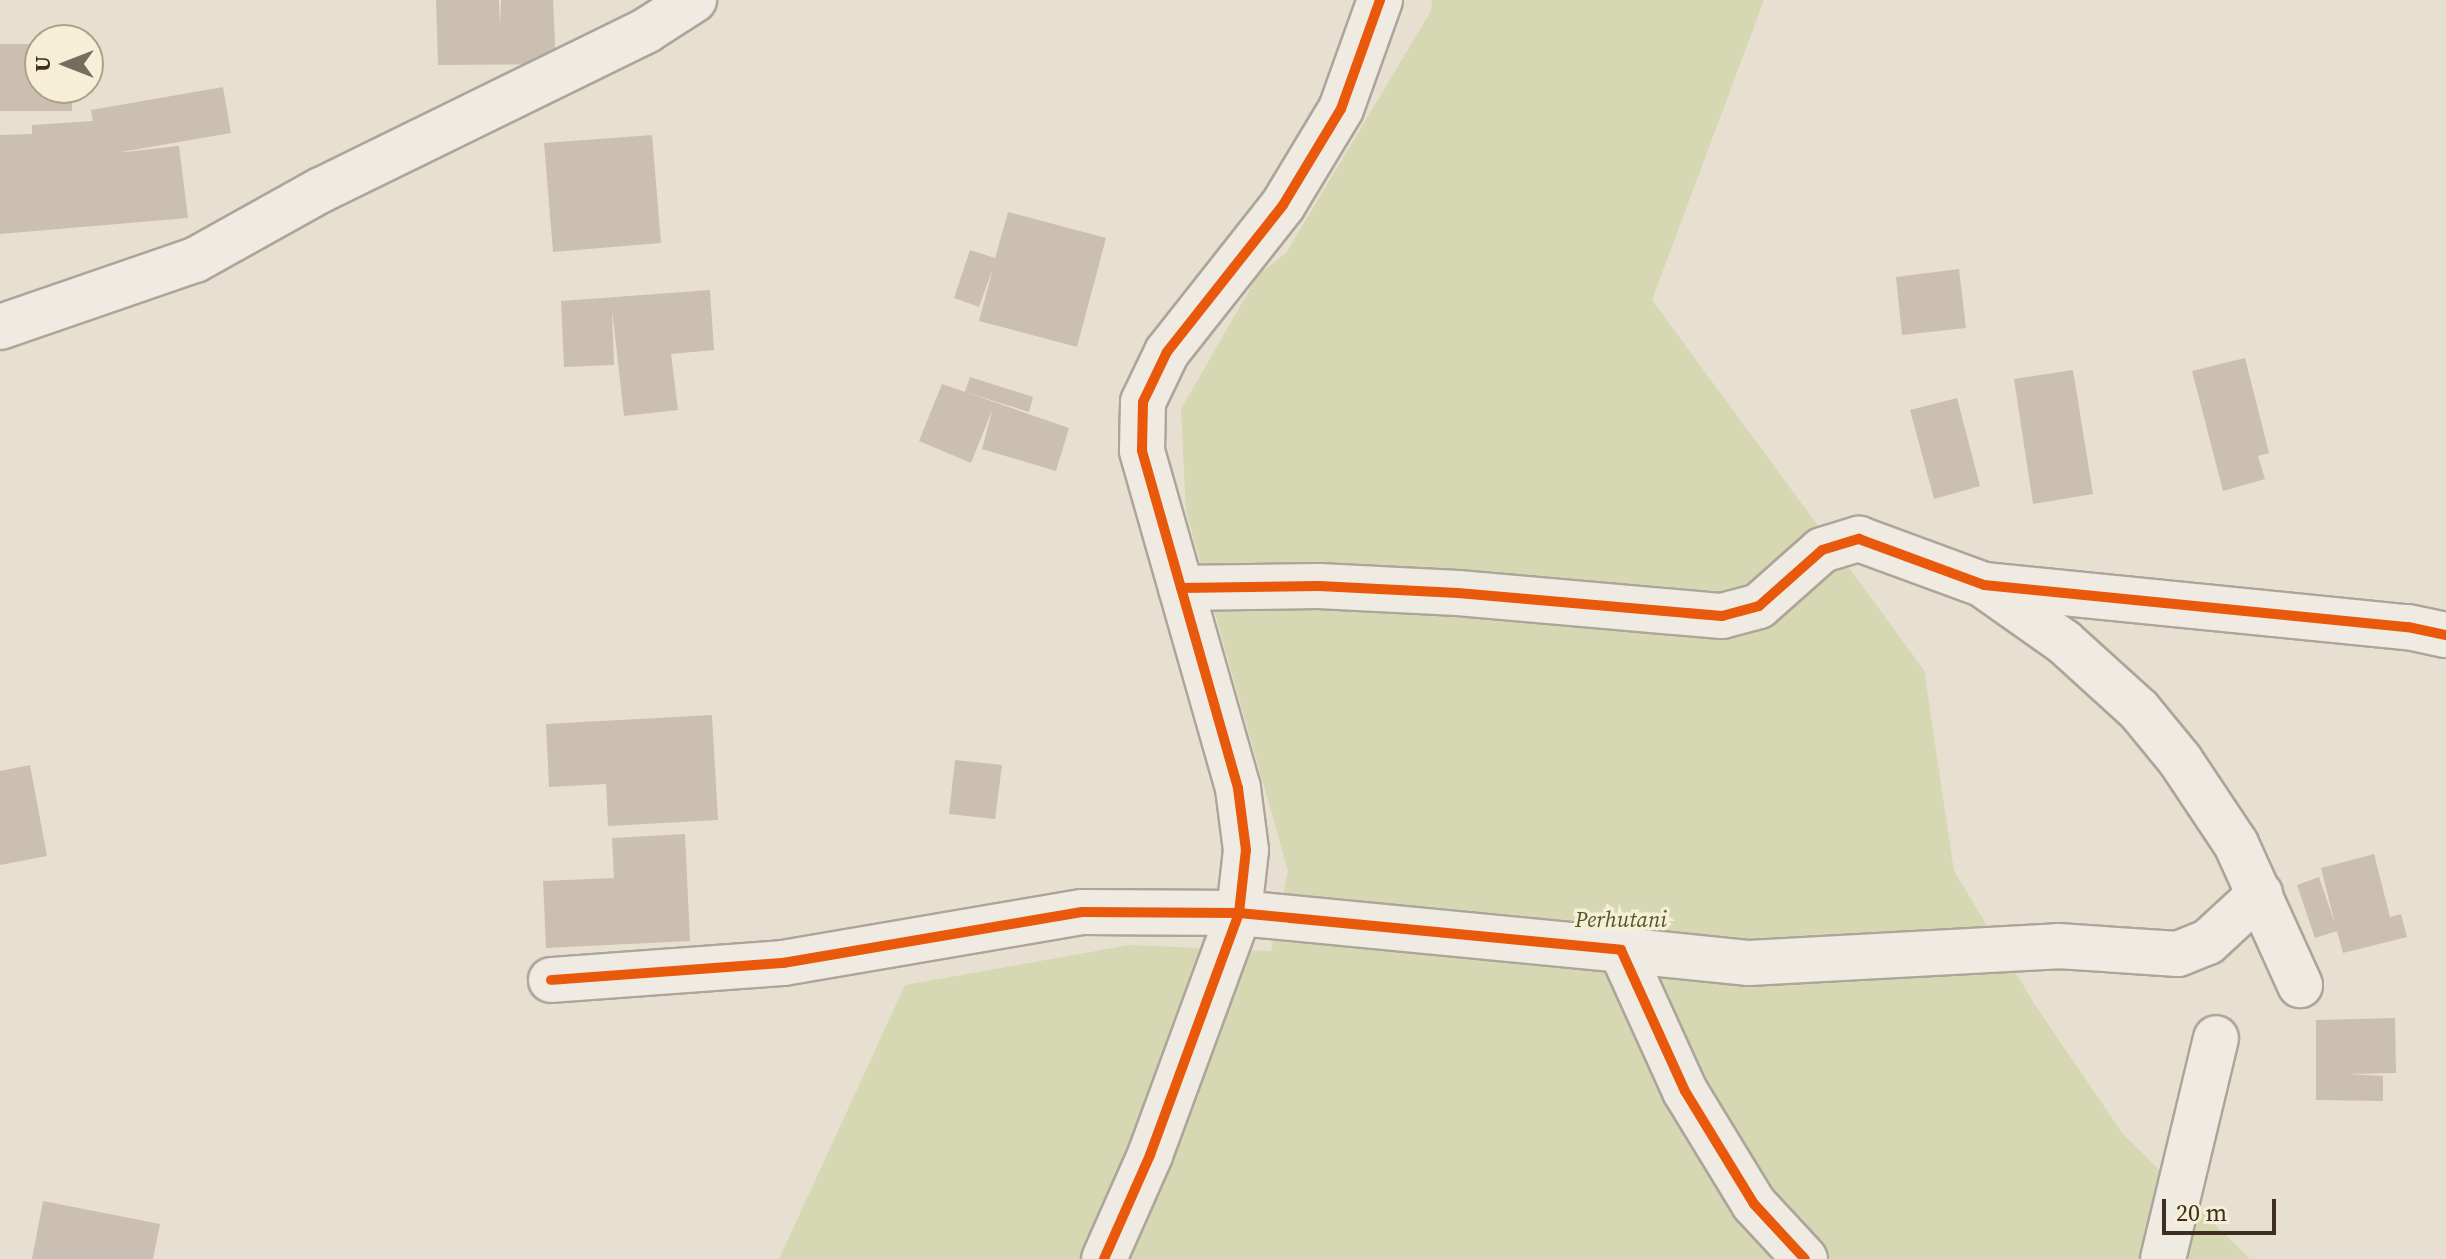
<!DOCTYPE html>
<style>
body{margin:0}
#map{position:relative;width:2446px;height:1259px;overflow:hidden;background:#e7e0d1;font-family:"Source Serif 4",serif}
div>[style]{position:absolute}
.green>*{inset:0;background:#d6d7b3}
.building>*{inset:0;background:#cbbfb2}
.roads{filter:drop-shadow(2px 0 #ada599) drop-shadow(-2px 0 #ada599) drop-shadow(0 2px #ada599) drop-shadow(0 -2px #ada599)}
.minor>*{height:44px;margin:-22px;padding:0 22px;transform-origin:22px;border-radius:22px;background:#efebe3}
.cycleway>*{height:10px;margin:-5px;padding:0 5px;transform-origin:5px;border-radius:5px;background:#e8590c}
span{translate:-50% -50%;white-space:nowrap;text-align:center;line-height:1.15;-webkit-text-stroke:7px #f7eed8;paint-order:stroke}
.park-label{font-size:22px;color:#4d5a26;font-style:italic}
.north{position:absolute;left:24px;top:24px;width:80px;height:80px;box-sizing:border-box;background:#f7eed8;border:2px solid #ada18e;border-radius:50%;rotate:270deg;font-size:22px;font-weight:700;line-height:32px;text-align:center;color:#3d2e20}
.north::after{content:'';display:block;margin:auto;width:28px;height:36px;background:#786c5e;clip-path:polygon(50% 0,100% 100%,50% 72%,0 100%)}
.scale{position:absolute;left:2162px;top:1199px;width:114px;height:36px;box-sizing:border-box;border:4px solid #3d2e20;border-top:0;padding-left:10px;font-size:24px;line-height:28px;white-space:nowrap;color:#3d2e20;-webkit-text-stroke:6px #f7eed8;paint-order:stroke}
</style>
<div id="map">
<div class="green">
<div style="clip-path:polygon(1432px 0,1764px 0,1652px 300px,1924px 670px,1954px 871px,2037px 1008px,2123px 1134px,2250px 1259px,779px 1259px,905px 985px,1130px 945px,1271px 951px,1288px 871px,1186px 511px,1181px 409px,1258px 275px,1286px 253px,1431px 11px)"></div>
</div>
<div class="building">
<div style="clip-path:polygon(436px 0,499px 0,500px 27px,501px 0,553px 0,556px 64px,438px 65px)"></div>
<div style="clip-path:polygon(0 44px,40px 44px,40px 88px,72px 88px,72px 111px,0 111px)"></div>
<div style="clip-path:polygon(223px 87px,231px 133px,115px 153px,179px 146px,188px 218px,0 234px,0 135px,32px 134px,32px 125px,93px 121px,91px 110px)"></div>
<div style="clip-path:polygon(652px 135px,661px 243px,553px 252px,544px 143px)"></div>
<div style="clip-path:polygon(1008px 212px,1106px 238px,1077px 347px,979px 321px,993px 268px,979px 307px,954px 298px,970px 250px,995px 258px)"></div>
<div style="clip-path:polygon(1959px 269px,1966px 328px,1902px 335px,1896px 277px)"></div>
<div style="clip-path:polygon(710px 290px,714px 350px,671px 354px,678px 410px,624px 416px,612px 309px,614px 365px,564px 367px,561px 301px)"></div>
<div style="clip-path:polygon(2245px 358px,2269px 453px,2258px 456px,2265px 479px,2223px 491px,2192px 371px)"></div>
<div style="clip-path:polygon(2073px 370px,2093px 494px,2033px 504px,2014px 379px)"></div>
<div style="clip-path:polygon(970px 377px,1033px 397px,1029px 412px,965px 392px)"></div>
<div style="clip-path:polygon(942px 384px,1069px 428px,1056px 471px,982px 449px,993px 408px,971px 463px,919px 441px)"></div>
<div style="clip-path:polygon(1957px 398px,1980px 486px,1934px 499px,1910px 410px)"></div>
<div style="clip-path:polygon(712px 715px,718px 820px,608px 826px,606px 784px,549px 787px,546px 724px)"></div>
<div style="clip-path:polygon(955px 760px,1002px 765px,995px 819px,949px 814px)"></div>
<div style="clip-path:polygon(30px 765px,47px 856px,0 865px,0 771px)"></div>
<div style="clip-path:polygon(685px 834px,690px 941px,546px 948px,543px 881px,614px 878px,612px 838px)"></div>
<div style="clip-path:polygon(2374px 854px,2390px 917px,2401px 914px,2407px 937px,2343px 953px,2337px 931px,2315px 938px,2297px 885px,2319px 877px,2335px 924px,2321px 868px)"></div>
<div style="clip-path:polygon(2395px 1018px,2396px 1073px,2348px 1074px,2383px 1076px,2383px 1101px,2316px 1100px,2316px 1020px)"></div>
<div style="clip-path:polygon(43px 1201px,160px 1224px,153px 1259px,32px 1259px)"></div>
</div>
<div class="roads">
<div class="minor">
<div style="left:0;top:327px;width:206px;rotate:-19deg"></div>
<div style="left:195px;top:260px;width:144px;rotate:-29.1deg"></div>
<div style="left:321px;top:190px;width:363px;rotate:-26.1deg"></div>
<div style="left:647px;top:30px;width:56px;rotate:-32.6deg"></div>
<div style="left:1986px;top:587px;width:95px;rotate:35.2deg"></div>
<div style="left:2064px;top:642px;width:101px;rotate:42.2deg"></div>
<div style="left:2139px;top:710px;width:65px;rotate:50.6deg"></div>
<div style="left:2180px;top:760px;width:101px;rotate:56.3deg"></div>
<div style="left:2236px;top:844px;width:155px;rotate:65.6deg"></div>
<div style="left:1181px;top:588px;width:138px;rotate:-0.8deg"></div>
<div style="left:1319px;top:586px;width:139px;rotate:2.9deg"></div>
<div style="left:1458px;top:593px;width:265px;rotate:5deg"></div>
<div style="left:1722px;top:616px;width:38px;rotate:-15deg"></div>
<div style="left:1759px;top:606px;width:84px;rotate:-41.6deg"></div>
<div style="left:1822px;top:550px;width:39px;rotate:-17deg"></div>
<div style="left:1859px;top:539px;width:133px;rotate:20.2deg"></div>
<div style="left:1984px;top:585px;width:426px;rotate:5.7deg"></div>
<div style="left:2408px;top:627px;width:39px;rotate:12deg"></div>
<div style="left:1621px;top:950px;width:129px;rotate:5.8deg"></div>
<div style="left:1749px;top:963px;width:309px;rotate:-3.1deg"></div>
<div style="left:2058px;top:946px;width:120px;rotate:3.8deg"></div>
<div style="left:2178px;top:954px;width:32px;rotate:-22deg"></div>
<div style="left:2208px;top:942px;width:71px;rotate:-42.7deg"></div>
<div style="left:551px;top:980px;width:233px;rotate:-4.2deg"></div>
<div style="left:783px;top:963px;width:303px;rotate:-9.7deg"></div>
<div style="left:1082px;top:912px;width:157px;rotate:0.4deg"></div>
<div style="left:1239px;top:913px;width:384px;rotate:5.5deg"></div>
<div style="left:1621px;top:950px;width:155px;rotate:65.6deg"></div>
<div style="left:1685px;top:1091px;width:132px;rotate:58.6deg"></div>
<div style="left:1754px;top:1204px;width:75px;rotate:47.2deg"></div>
<div style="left:1104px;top:1259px;width:114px;rotate:-66.1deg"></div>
<div style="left:1150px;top:1155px;width:258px;rotate:-69.8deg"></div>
<div style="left:1239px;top:913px;width:63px;rotate:-83.7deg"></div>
<div style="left:1246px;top:850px;width:63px;rotate:-97.4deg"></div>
<div style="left:1238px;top:788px;width:351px;rotate:-105.9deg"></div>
<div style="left:1142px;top:450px;width:48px;rotate:-88.8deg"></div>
<div style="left:1143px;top:402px;width:55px;rotate:-64.4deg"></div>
<div style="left:1167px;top:352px;width:187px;rotate:-51.7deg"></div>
<div style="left:1283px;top:205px;width:112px;rotate:-58.9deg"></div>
<div style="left:1341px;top:109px;width:116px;rotate:-70.3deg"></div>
<div style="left:2163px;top:1259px;width:227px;rotate:-76.5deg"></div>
</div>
</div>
<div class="cycleway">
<div style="left:1181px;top:588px;width:138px;rotate:-0.8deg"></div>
<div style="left:1319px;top:586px;width:139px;rotate:2.9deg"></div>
<div style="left:1458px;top:593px;width:265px;rotate:5deg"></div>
<div style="left:1722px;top:616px;width:38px;rotate:-15deg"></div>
<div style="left:1759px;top:606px;width:84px;rotate:-41.6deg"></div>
<div style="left:1822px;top:550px;width:39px;rotate:-17deg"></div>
<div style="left:1859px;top:539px;width:133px;rotate:20.2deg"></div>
<div style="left:1984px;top:585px;width:426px;rotate:5.7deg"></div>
<div style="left:2408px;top:627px;width:39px;rotate:12deg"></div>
<div style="left:551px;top:980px;width:233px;rotate:-4.2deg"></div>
<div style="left:783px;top:963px;width:303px;rotate:-9.7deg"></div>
<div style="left:1082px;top:912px;width:157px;rotate:0.4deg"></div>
<div style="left:1239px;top:913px;width:384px;rotate:5.5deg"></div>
<div style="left:1621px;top:950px;width:155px;rotate:65.6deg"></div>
<div style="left:1685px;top:1091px;width:132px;rotate:58.6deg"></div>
<div style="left:1754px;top:1204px;width:75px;rotate:47.2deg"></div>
<div style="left:1104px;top:1259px;width:114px;rotate:-66.1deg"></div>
<div style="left:1150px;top:1155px;width:258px;rotate:-69.8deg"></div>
<div style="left:1239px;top:913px;width:63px;rotate:-83.7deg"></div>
<div style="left:1246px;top:850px;width:63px;rotate:-97.4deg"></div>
<div style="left:1238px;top:788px;width:351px;rotate:-105.9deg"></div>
<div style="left:1142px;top:450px;width:48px;rotate:-88.8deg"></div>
<div style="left:1143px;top:402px;width:55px;rotate:-64.4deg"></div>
<div style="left:1167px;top:352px;width:187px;rotate:-51.7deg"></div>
<div style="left:1283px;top:205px;width:112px;rotate:-58.9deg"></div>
<div style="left:1341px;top:109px;width:116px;rotate:-70.3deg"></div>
</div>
<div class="park-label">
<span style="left:1621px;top:920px">Perhutani</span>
</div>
<div class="north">U</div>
<div class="scale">20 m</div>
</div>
